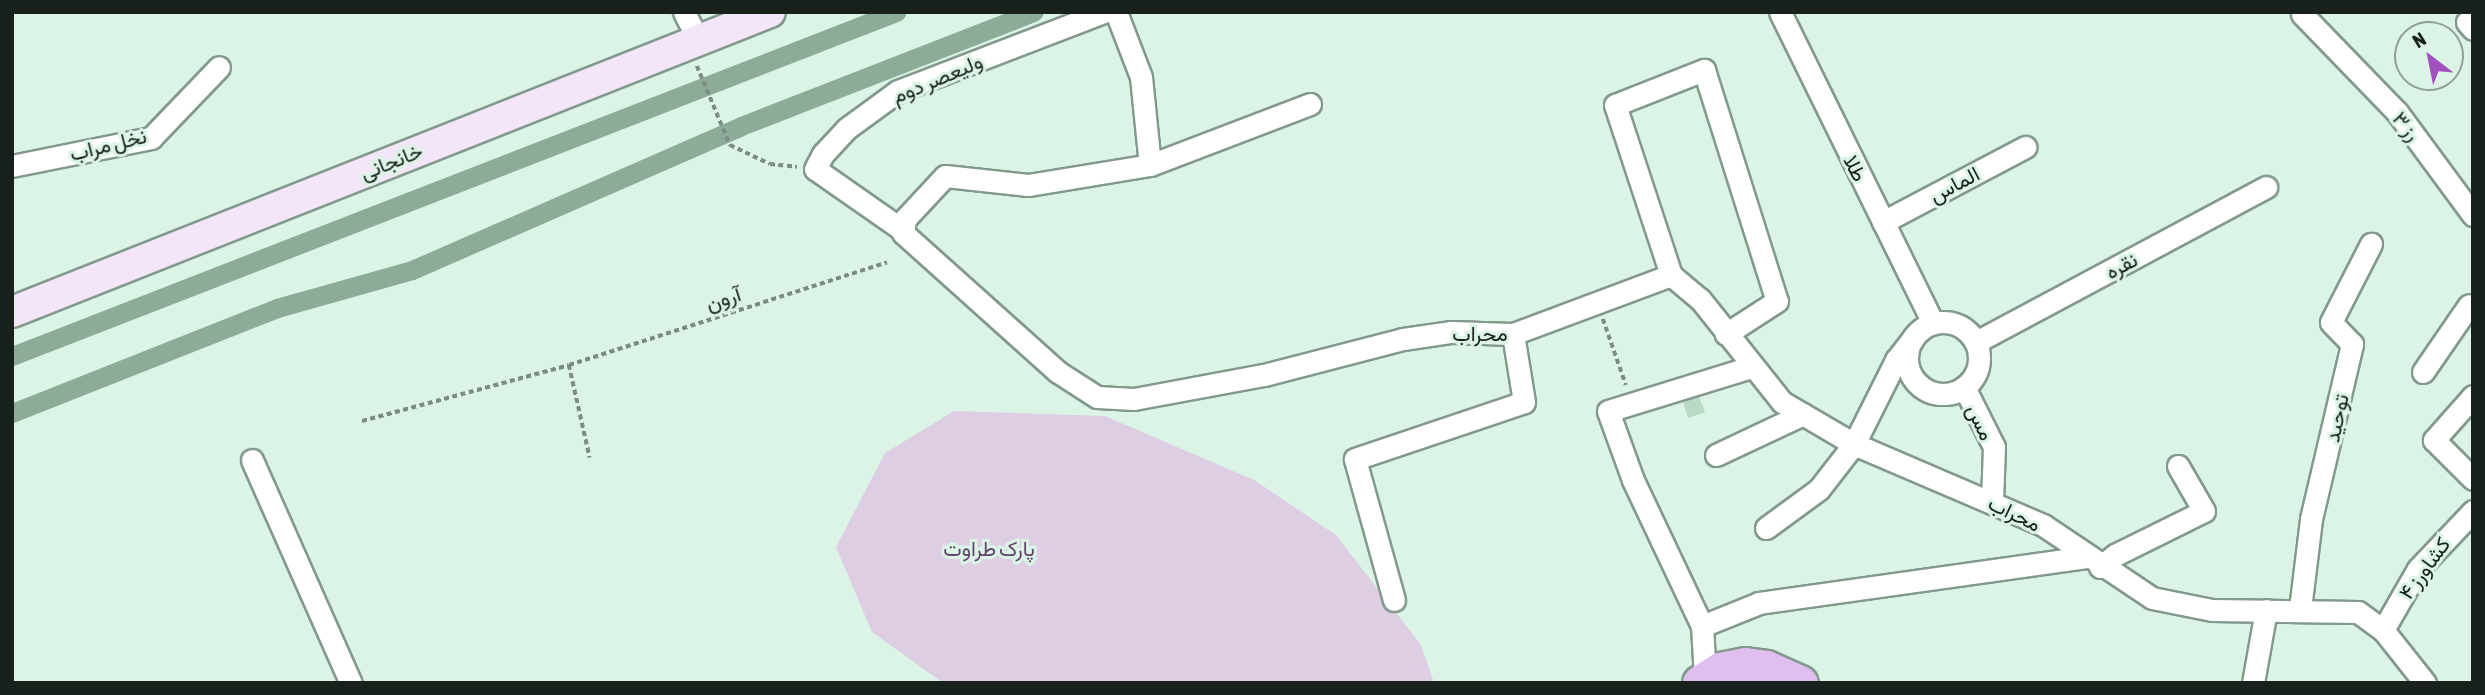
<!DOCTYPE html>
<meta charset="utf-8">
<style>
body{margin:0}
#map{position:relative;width:2485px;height:695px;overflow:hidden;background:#dbf4e5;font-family:"Asap Condensed",Vazirmatn,sans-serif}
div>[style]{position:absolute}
.green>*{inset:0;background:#ddcee4}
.canal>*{height:19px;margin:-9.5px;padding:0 9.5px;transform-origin:9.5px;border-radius:9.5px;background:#8dab99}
.building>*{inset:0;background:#badac8}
.path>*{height:3.5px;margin-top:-1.75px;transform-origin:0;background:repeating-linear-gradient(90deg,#7b8c82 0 5px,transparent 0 8.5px)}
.roads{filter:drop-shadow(2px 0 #82998c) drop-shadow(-2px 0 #82998c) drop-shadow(0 2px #82998c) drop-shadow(0 -2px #82998c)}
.minor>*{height:21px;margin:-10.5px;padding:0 10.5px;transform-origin:10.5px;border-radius:10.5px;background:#fff}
.minor>.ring{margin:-10.5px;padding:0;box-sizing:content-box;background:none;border:21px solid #fff;border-radius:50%}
.secondary>*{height:30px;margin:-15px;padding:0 15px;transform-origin:15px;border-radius:15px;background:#f4e6f9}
.trunk>*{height:35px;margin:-17.5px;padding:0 17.5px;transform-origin:17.5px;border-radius:17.5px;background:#e0bef0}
span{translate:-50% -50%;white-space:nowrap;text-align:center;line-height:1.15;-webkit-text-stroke:6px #dbf4e5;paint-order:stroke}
.street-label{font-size:21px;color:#18211c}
.park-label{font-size:21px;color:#60446c}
.frame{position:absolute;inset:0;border:14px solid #18211c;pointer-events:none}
.north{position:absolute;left:2394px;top:21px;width:70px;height:70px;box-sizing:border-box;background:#dbf4e5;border:2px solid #8da095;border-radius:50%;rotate:328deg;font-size:19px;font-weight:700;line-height:28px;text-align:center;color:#18211c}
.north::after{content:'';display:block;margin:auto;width:24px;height:32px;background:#a150c0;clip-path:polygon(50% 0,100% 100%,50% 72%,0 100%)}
</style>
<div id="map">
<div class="green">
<div style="clip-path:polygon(954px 411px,1105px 416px,1254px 480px,1336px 535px,1421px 645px,1434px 683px,943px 683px,872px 632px,836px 547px,885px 453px)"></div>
</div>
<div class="canal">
<div style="left:12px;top:356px;width:949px;rotate:-21.26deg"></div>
<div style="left:12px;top:413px;width:285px;rotate:-21.6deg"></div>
<div style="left:277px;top:308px;width:140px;rotate:-15.7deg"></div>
<div style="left:412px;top:270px;width:359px;rotate:-23.6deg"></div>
<div style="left:741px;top:126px;width:314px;rotate:-21.3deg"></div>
</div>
<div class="building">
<div style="clip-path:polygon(1699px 397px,1705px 412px,1688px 418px,1683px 402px)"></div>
</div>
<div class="path">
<div style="left:697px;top:66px;width:86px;rotate:67.3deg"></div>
<div style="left:730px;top:145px;width:44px;rotate:25.4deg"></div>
<div style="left:770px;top:164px;width:27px;rotate:6deg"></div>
<div style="left:1603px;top:319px;width:70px;rotate:70.8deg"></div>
<div style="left:569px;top:365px;width:95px;rotate:77.3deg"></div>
<div style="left:362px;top:421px;width:214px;rotate:-15.1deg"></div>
<div style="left:569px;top:365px;width:334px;rotate:-17.9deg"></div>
</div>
<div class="roads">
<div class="minor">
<div style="left:684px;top:12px;width:31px;rotate:63deg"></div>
<div style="left:1116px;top:12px;width:70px;rotate:69deg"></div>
<div style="left:1141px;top:77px;width:88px;rotate:84.2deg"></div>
<div style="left:1780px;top:12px;width:347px;rotate:63.8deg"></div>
<div style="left:2302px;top:14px;width:136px;rotate:45.9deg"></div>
<div style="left:2397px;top:112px;width:128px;rotate:53.6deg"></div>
<div style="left:2467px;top:22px;width:9px;rotate:49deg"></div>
<div style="left:1310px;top:104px;width:171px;rotate:159.1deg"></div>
<div style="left:1150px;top:165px;width:124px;rotate:170.7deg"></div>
<div style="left:1028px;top:185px;width:83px;rotate:-173.8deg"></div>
<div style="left:945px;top:176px;width:59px;rotate:132.9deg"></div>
<div style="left:905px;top:219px;width:14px;rotate:98deg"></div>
<div style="left:903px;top:233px;width:208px;rotate:41.9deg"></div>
<div style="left:1058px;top:372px;width:46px;rotate:32.7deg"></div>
<div style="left:1097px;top:397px;width:37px;rotate:3deg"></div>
<div style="left:1134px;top:399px;width:132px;rotate:-10.5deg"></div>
<div style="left:1264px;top:375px;width:144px;rotate:-14.5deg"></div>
<div style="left:1403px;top:339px;width:49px;rotate:-8.3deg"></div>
<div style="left:1451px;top:332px;width:62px;rotate:1.8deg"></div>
<div style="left:1513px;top:334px;width:169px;rotate:-20.5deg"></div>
<div style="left:1671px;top:275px;width:38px;rotate:40deg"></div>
<div style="left:1700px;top:299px;width:132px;rotate:51.5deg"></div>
<div style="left:1782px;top:402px;width:83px;rotate:30.3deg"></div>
<div style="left:1854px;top:444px;width:206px;rotate:23.2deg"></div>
<div style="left:2043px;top:525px;width:131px;rotate:33.8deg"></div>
<div style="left:2152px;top:598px;width:61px;rotate:11.3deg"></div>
<div style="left:2212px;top:610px;width:146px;rotate:0.8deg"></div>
<div style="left:2358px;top:612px;width:31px;rotate:36deg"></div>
<div style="left:2383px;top:630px;width:68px;rotate:51.6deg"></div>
<div style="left:12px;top:166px;width:142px;rotate:-11.4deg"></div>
<div style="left:151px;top:138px;width:98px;rotate:-46.2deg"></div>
<div style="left:1883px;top:222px;width:161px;rotate:-27.8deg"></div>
<div style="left:904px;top:231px;width:108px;rotate:-145.1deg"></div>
<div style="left:815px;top:169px;width:17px;rotate:-62deg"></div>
<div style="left:823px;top:154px;width:34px;rotate:-47deg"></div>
<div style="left:846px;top:129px;width:64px;rotate:-36.2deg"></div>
<div style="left:898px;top:91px;width:221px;rotate:-21deg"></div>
<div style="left:1671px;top:275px;width:179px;rotate:-108.2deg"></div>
<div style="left:1615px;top:105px;width:96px;rotate:-21.5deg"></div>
<div style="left:1704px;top:70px;width:242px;rotate:72.5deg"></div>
<div style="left:1777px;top:301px;width:61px;rotate:147.1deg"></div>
<div class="ring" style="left:1907px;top:322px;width:51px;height:51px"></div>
<div style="left:1976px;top:342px;width:329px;rotate:-28.1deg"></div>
<div style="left:2423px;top:372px;width:81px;rotate:-55.5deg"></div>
<div style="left:1964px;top:387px;width:67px;rotate:63.4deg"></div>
<div style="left:1994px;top:447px;width:54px;rotate:92.1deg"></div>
<div style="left:2473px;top:396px;width:59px;rotate:131.6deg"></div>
<div style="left:2434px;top:440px;width:55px;rotate:45deg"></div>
<div style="left:1716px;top:455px;width:96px;rotate:-25.2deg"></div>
<div style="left:252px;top:460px;width:244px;rotate:66.1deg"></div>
<div style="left:1766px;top:528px;width:66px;rotate:-36.3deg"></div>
<div style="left:1819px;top:489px;width:57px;rotate:-52.1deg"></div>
<div style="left:1854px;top:444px;width:94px;rotate:-63.4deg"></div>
<div style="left:1896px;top:360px;width:28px;rotate:-52deg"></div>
<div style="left:2100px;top:567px;width:19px;rotate:-39deg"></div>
<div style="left:2115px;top:555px;width:99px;rotate:-26.3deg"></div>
<div style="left:2204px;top:511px;width:52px;rotate:-120deg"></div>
<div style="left:1394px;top:600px;width:146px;rotate:-105.5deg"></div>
<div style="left:1355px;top:459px;width:178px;rotate:-18.6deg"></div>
<div style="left:1524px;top:402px;width:69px;rotate:-99.2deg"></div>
<div style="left:2300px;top:609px;width:91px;rotate:-83deg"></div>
<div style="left:2311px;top:519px;width:180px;rotate:-76.8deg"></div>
<div style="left:2352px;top:344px;width:30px;rotate:-134deg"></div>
<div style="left:2331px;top:322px;width:88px;rotate:-62.9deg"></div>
<div style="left:1702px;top:626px;width:61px;rotate:-22deg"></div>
<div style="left:1759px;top:603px;width:329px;rotate:-8deg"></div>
<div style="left:2383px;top:630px;width:70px;rotate:-60.2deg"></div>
<div style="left:2418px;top:569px;width:80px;rotate:-46.5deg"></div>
<div style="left:1705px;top:678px;width:52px;rotate:-93.3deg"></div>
<div style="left:1702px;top:626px;width:161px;rotate:-115.3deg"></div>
<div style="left:1633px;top:480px;width:73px;rotate:-109.9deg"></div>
<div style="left:1608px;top:411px;width:150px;rotate:-17.1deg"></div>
<div style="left:2253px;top:683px;width:74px;rotate:-79.9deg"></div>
</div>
<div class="secondary">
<div style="left:12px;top:312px;width:815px;rotate:-21.59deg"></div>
</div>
<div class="trunk">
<div style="left:1700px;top:683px;width:24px;rotate:-33deg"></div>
<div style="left:1720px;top:670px;width:25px;rotate:-11deg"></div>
<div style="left:1745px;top:665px;width:21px;rotate:8deg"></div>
<div style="left:1766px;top:668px;width:37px;rotate:24deg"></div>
</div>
</div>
<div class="street-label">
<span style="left:937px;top:78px;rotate:-23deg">ولیعصر دوم</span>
<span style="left:2407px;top:126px;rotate:52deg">رز ۳</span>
<span style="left:108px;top:144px;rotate:-14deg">نخل مراب</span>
<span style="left:391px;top:161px;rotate:-22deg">خانجانی</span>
<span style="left:1856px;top:168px;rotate:64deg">طلا</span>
<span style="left:1954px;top:184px;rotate:-28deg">الماس</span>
<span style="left:2121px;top:265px;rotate:-28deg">نقره</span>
<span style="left:723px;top:298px;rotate:-18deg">آرون</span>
<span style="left:1480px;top:333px">محراب</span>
<span style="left:2336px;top:418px;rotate:-78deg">توحید</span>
<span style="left:1981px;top:422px;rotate:65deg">مس</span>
<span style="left:2015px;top:513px;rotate:26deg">محراب</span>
<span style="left:2424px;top:568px;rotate:-54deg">کشاورز ۴</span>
</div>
<div class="park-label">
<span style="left:989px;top:548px">پارک طراوت</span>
</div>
<div class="frame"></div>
<div class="north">N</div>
</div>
